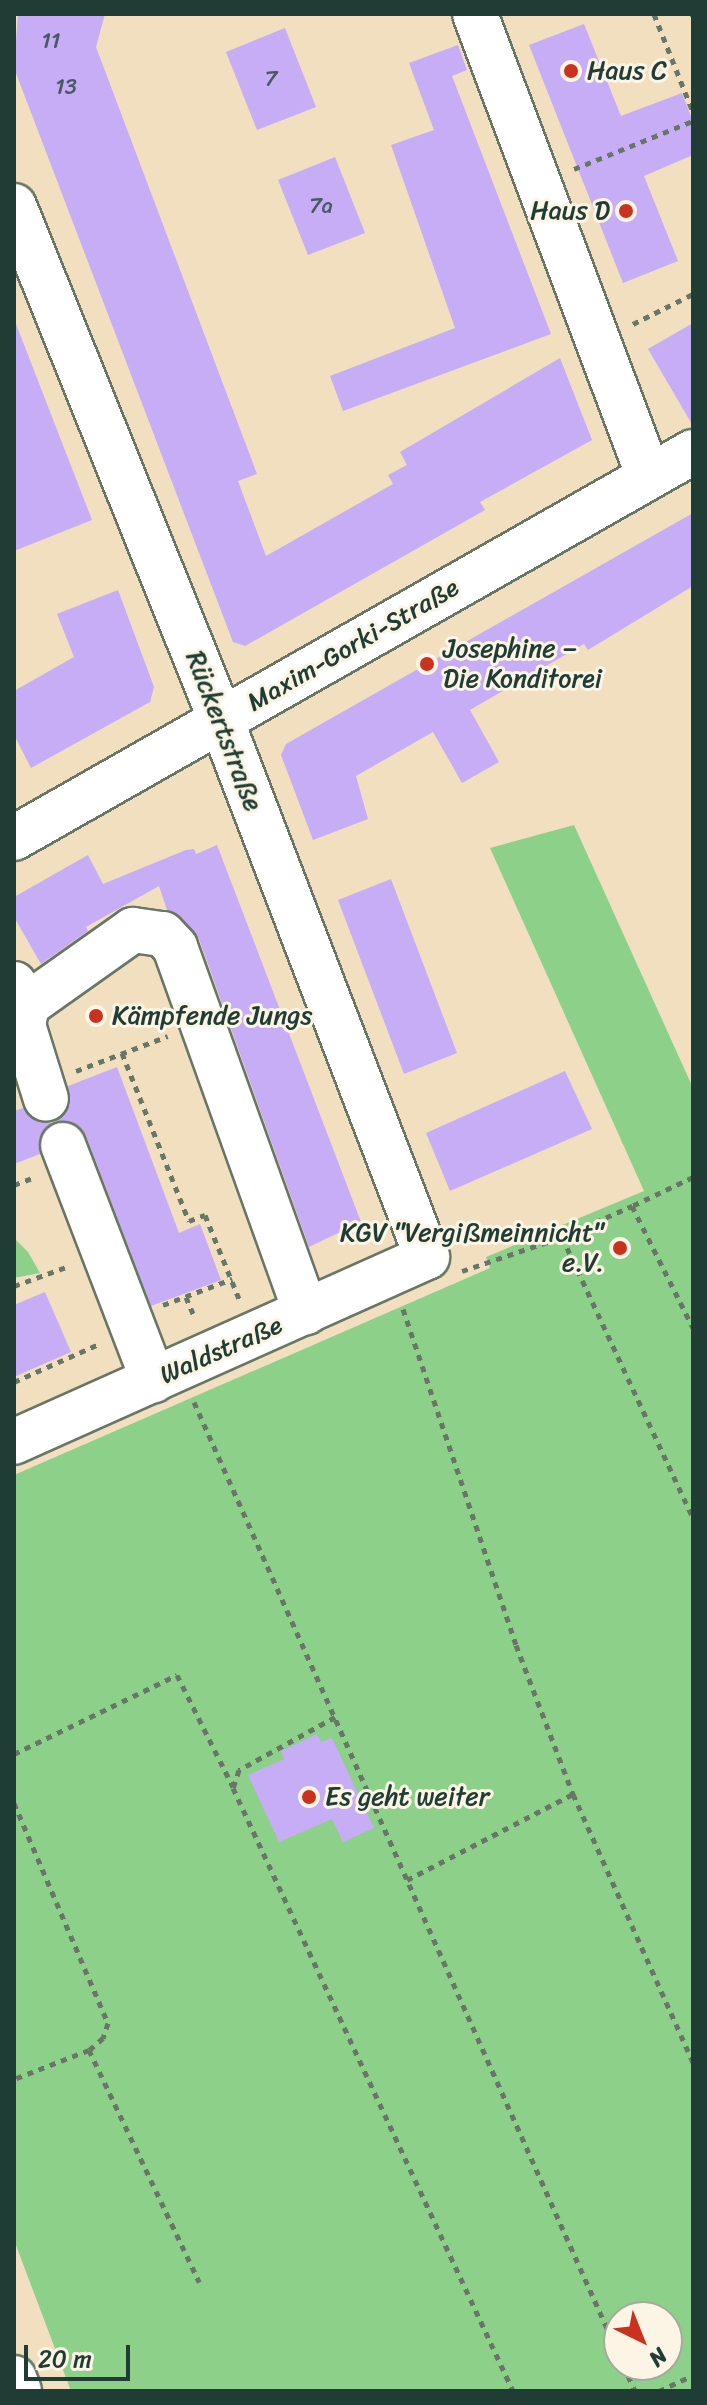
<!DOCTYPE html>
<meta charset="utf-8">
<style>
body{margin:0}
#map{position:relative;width:707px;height:2405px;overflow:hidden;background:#f1dfc0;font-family:Sriracha,sans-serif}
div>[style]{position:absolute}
.green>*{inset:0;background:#8cd089}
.building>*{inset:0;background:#c6adf5}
.path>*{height:5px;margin-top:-2.5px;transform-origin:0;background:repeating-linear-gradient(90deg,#687665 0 6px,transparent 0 12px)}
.roads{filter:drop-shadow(2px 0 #687665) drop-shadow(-2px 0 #687665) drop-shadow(0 2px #687665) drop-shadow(0 -2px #687665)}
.minor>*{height:44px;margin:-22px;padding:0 22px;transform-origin:22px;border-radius:22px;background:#fff}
.dots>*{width:22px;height:22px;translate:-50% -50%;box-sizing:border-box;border:4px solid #fcf5e5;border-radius:50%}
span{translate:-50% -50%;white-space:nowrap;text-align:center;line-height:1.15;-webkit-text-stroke:6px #fcf5e5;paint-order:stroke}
.number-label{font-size:22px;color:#495964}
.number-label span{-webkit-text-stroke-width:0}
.poi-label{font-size:26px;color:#1f3d34}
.left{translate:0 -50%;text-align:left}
.right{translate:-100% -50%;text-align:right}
.street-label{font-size:26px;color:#1f3d34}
.frame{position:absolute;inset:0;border:16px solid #1f3d34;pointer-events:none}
.north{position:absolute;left:603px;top:2301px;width:80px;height:80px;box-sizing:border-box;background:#fcf5e5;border:2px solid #a4ab9e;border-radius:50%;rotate:137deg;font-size:22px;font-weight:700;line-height:32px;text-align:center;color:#1f3d34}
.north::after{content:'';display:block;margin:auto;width:28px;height:36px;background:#c8321e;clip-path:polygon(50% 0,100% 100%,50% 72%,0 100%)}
.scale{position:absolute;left:24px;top:2345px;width:106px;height:36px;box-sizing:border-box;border:4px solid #1f3d34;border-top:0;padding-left:10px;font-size:24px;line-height:28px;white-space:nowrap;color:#1f3d34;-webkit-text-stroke:6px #fcf5e5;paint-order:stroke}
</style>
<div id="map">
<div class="green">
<div style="clip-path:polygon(evenodd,574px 825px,693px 1088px,693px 2391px,71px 2391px,14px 2240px,14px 1475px,490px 1268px,486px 1257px,644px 1191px,490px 848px,574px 825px,619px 2317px,667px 2317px,667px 2365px,619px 2365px,619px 2317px)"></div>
<div style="clip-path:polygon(14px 1238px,28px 1252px,40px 1273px,14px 1278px)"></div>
</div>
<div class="building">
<div style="clip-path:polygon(18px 14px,105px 14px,96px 47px,257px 474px,238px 481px,266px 556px,393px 484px,388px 475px,407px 465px,400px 452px,560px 358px,592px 440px,480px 502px,485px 510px,245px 646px,233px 642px,14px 68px)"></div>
<div style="clip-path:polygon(584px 24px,621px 116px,682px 93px,693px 122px,693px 155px,644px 176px,678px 261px,623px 283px,529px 45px)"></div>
<div style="clip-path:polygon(285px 28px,316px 107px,257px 130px,226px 52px)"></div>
<div style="clip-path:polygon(458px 45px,467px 70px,452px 76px,551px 334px,343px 411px,330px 376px,455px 328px,391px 145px,434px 130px,409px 63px)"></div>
<div style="clip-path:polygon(335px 157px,365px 233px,308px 255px,278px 180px)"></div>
<div style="clip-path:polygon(693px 323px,693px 426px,648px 349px)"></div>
<div style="clip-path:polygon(16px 324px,92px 520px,14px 551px,14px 325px)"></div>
<div style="clip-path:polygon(693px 513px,693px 586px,588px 650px,584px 644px,470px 710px,499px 762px,462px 783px,433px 732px,356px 776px,368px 819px,313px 840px,281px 755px,286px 744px)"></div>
<div style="clip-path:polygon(118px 590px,154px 687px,150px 702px,31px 768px,14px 735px,14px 691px,74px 657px,57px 614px)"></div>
<div style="clip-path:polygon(217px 845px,361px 1222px,309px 1247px,199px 939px,181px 917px,167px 910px,159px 886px,86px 927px,88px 931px,41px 964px,14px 917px,14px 897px,88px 855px,103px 884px,186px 850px,194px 849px,196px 854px)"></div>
<div style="clip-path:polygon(391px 879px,457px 1053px,404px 1074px,338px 900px)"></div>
<div style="clip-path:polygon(117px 1067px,179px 1233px,200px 1224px,221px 1280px,151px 1306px,86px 1136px,78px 1125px,56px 1121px,70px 1105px,68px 1086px)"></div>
<div style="clip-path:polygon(565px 1071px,592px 1129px,450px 1191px,426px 1133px)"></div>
<div style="clip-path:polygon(23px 1108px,30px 1118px,52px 1123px,39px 1140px,40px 1154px,14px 1164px,14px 1111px)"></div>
<div style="clip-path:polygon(45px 1292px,71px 1352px,14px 1377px,14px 1305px)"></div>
<div style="clip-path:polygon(317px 1734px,321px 1742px,332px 1738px,374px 1828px,343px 1842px,332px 1819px,279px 1842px,248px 1775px,284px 1759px,281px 1751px)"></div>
</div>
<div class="path">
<div style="left:654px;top:14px;width:105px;rotate:68.3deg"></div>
<div style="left:691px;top:14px;width:2px;rotate:27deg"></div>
<div style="left:574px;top:169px;width:128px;rotate:-22deg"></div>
<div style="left:633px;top:324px;width:67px;rotate:-26.6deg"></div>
<div style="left:122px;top:1053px;width:181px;rotate:68.3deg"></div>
<div style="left:189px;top:1221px;width:17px;rotate:-21deg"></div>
<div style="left:205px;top:1215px;width:93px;rotate:67.9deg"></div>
<div style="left:76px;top:1071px;width:98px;rotate:-20.8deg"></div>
<div style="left:693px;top:1177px;width:68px;rotate:154.6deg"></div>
<div style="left:632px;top:1206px;width:136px;rotate:63.4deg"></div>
<div style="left:14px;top:1185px;width:22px;rotate:-21deg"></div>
<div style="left:562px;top:1237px;width:310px;rotate:65deg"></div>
<div style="left:462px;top:1271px;width:106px;rotate:-18.8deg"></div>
<div style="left:562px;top:1237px;width:77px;rotate:-23.9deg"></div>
<div style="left:14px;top:1286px;width:59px;rotate:-20deg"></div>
<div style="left:186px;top:1297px;width:23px;rotate:67deg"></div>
<div style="left:163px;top:1305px;width:74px;rotate:-20.6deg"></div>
<div style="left:403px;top:1309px;width:354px;rotate:71.4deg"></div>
<div style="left:516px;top:1645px;width:160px;rotate:69.1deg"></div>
<div style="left:573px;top:1794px;width:294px;rotate:65.9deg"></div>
<div style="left:14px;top:1382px;width:93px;rotate:-24.1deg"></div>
<div style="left:194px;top:1402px;width:1043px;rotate:65.97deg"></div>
<div style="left:335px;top:1717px;width:110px;rotate:151.1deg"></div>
<div style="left:239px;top:1770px;width:19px;rotate:108deg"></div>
<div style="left:233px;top:1788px;width:665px;rotate:65.09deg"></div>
<div style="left:14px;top:1754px;width:181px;rotate:-25.9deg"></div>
<div style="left:177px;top:1675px;width:125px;rotate:63.4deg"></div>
<div style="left:14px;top:1803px;width:239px;rotate:66.9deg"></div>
<div style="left:108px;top:2023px;width:16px;rotate:108deg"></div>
<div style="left:103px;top:2038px;width:18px;rotate:139deg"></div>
<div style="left:89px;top:2050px;width:80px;rotate:158.9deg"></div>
<div style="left:407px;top:1880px;width:187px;rotate:-27.4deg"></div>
<div style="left:89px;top:2050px;width:257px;rotate:64.6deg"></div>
<div style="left:623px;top:2365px;width:29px;rotate:65deg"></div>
<div style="left:659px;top:2391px;width:38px;rotate:-25deg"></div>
</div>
<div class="roads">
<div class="minor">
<div style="left:475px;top:14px;width:494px;rotate:69.4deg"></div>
<div style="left:14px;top:206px;width:554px;rotate:68.06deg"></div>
<div style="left:221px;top:720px;width:575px;rotate:69.01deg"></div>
<div style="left:427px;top:1257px;width:453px;rotate:155.9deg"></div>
<div style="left:14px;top:838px;width:781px;rotate:-29.62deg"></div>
<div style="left:14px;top:984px;width:25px;rotate:58deg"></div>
<div style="left:27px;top:1005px;width:20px;rotate:101deg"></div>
<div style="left:23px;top:1025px;width:77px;rotate:72.7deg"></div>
<div style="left:27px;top:1005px;width:130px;rotate:-35.3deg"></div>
<div style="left:133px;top:930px;width:30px;rotate:8deg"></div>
<div style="left:163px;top:934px;width:18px;rotate:47deg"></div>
<div style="left:175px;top:947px;width:388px;rotate:70.3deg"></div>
<div style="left:63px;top:1145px;width:252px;rotate:69deg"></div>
<div style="left:14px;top:2378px;width:14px;rotate:69deg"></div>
</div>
</div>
<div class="dots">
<div style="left:571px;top:71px;background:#c8321e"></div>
<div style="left:626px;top:211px;background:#c8321e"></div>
<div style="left:427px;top:664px;background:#c8321e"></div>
<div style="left:96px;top:1016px;background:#c8321e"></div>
<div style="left:620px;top:1248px;background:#c8321e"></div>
<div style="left:309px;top:1797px;background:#c8321e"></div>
</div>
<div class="number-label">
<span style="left:51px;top:41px">11</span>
<span style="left:271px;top:79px">7</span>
<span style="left:66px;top:87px">13</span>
<span style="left:321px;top:206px">7a</span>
</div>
<div class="poi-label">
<span class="left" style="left:587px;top:71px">Haus C</span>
<span class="right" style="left:610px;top:211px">Haus D</span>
<span class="left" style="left:443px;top:664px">Josephine –<br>Die Konditorei</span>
<span class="left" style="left:112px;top:1016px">Kämpfende Jungs</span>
<span class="right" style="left:604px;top:1248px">KGV "Vergißmeinnicht"<br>e.V.</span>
<span class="left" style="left:325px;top:1797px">Es geht weiter</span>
</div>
<div class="street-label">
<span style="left:353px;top:645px;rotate:-30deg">Maxim-Gorki-Straße</span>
<span style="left:224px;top:731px;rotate:69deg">Rückertstraße</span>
<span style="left:221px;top:1350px;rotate:-24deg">Waldstraße</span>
</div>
<div class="frame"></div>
<div class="north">N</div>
<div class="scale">20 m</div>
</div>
